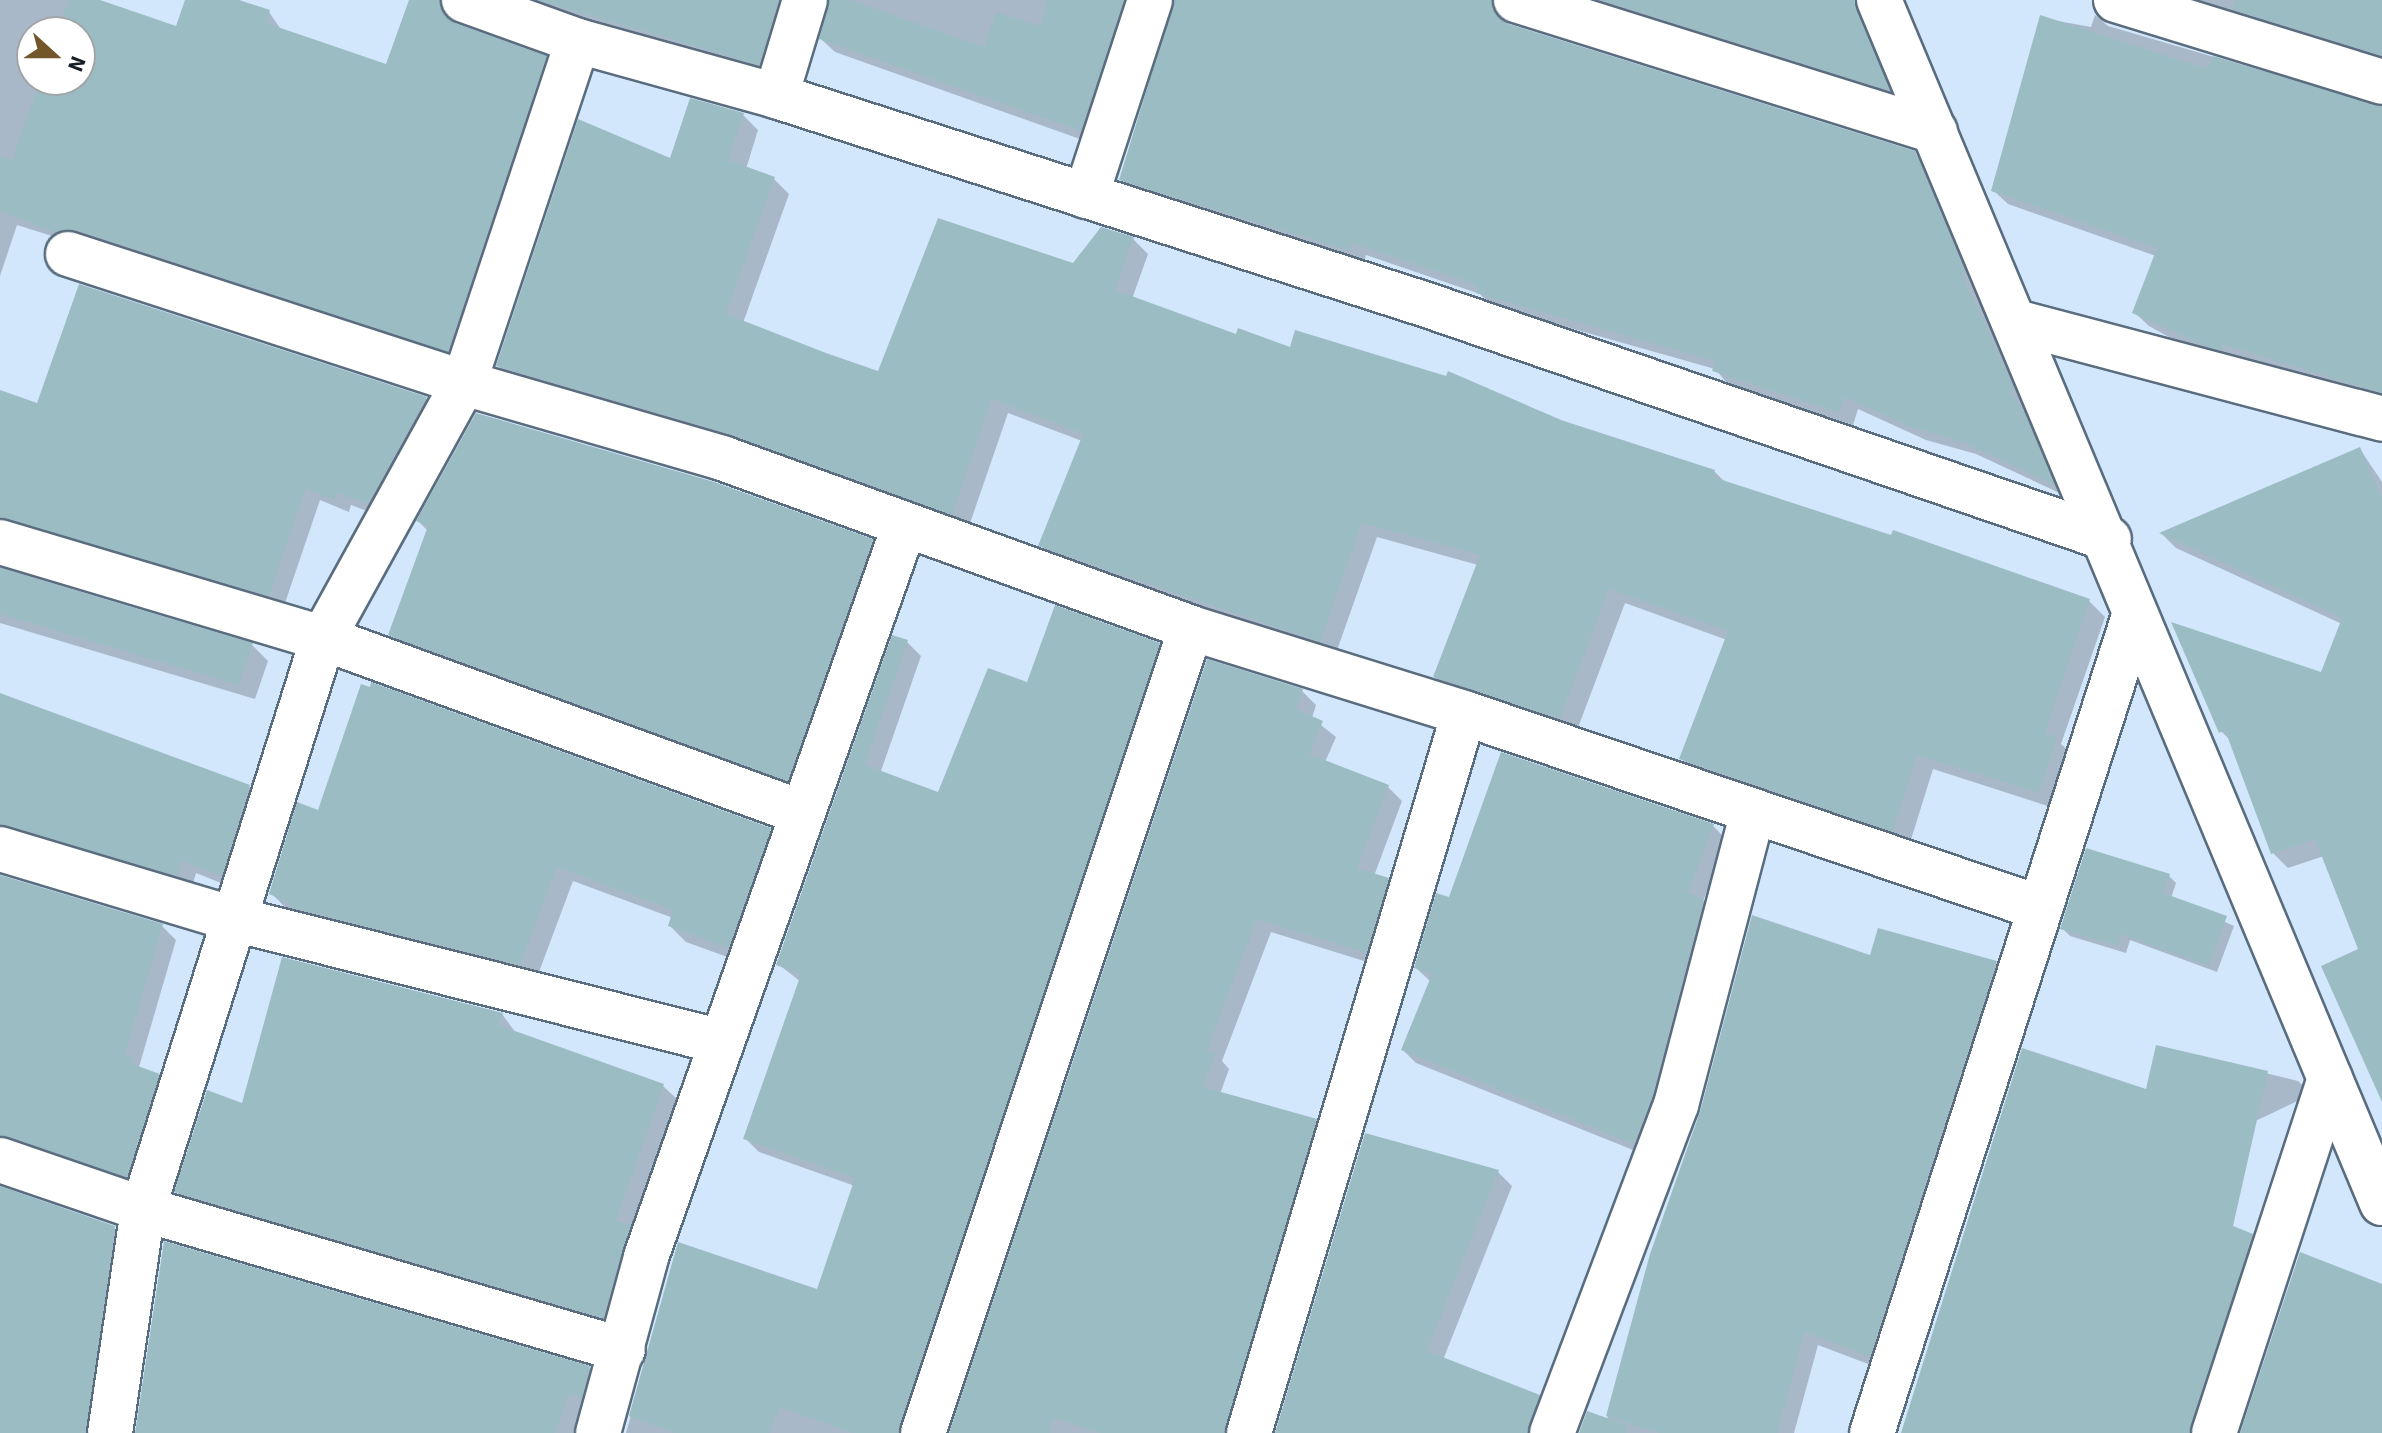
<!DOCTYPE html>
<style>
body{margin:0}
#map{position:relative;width:2382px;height:1433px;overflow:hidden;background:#d2e7fc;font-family:"Source Sans 3",sans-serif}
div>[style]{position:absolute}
.shadow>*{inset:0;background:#0003}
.building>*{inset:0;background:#9cbcc4}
.roads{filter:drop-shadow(2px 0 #5a6d7f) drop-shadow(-2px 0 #5a6d7f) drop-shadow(0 2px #5a6d7f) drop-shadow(0 -2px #5a6d7f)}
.minor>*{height:44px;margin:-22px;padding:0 22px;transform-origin:22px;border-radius:22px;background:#fff}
span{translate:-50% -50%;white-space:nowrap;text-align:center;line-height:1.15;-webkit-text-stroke:7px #fff;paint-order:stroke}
.north{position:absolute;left:16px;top:16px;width:80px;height:80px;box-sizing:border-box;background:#fff;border:2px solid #a2a5a8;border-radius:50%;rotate:111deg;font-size:22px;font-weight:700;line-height:32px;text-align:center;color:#171e25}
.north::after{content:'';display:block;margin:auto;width:28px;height:36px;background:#73562a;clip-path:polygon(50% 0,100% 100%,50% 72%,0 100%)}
</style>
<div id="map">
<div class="shadow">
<div style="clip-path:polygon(evenodd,0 0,94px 0,178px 28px,187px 0,232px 0,269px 12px,282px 31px,388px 67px,531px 101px,546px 115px,462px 365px,17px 225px,0 276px,0 0,32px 32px,80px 32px,80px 80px,32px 80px,32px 32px)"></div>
<div style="clip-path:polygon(517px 0,798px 0,773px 78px)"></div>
<div style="clip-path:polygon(830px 0,1146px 0,1094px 144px,835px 52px,821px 39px)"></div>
<div style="clip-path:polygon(1176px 0,1511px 0,1504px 22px,1509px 26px,1914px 153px,1928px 167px,1977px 284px,1975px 290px,2026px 402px,2023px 409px,2037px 427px,2066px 496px,1976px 454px,1926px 440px,1858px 409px,1853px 425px,1728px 384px,1715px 369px,1492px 306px,1480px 294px,1366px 255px,1364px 263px,1135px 193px,1121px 179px)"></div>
<div style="clip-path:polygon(1574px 0,1863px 0,1901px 102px)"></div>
<div style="clip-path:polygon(2173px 0,2382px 0,2382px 65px)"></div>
<div style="clip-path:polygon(2095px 15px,2108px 26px,2382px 106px,2382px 401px,2187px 347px,2149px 326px,2134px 312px,2156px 256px,2008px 204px,1993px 190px,2041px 18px,2091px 27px)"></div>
<div style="clip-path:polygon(743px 115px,758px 130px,746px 169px,774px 179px,789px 194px,743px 323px,879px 373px,1133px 239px,1148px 254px,1132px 299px,1237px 336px,1560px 422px,1714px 471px,1726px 483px,2089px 601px,2105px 617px,2061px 744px,2072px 754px,2054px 808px,1933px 769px,1909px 846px,1697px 774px,1682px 759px,1727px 640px,1625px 603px,1576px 733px,1451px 692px,1435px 677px,1478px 565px,1377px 537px,1335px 656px,1056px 561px,1040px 545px,1082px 441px,1008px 413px,968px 529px,514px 381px,498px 366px,672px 160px)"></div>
<div style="clip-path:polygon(80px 286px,426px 399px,440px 413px,383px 517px,351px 505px,349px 512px,320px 500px,283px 609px,13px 531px,0 514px)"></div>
<div style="clip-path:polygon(2360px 449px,2382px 482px,2382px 1037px,2360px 950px,2324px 856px,2288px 868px,2273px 853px,2231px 741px,2221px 731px,2322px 675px,2342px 624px,2176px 548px,2162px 534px)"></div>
<div style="clip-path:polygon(418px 521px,872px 541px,886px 555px,802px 794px,405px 649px,391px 635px,428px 531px)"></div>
<div style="clip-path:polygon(0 567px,252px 645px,268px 661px,255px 699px,0 623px)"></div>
<div style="clip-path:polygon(907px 642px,921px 656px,881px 771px,939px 795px,1028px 684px,1158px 645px,1173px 659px,915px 1433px,626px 1433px,679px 1244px,818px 1291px,855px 1186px,759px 1152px,745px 1138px,801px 982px,778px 964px)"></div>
<div style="clip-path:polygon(1302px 691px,1316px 705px,1312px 718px,1336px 737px,1325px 762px,1388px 787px,1402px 801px,1374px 876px,1388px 880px,1402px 894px,1380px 966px,1271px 932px,1222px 1061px,1229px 1069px,1220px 1094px,1316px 1121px,1330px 1135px,1241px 1433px,951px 1433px)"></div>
<div style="clip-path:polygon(0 695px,249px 787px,263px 801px,236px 889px,196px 873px,191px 889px,0 843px)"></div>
<div style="clip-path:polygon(319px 813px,770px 830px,786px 846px,744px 963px,686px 942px,670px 926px,673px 918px,573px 881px,536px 980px,287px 909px,271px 893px)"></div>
<div style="clip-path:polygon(1713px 826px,1726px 839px,1703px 901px,1717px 914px,1648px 1156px,1416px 1063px,1403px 1050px,1430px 981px,1416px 968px)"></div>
<div style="clip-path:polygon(2168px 875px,2176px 883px,2171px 898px,2234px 926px,2217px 972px,2130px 940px,2126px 953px,2070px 936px,2062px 928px)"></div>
<div style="clip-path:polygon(0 877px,162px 926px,176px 940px,139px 1067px,173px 1089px,141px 1190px,0 1154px)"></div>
<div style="clip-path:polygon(1871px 957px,1996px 963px,2010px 977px,1884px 1370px,1818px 1345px,1794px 1433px,1581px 1433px,1607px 1420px,1652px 1255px)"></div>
<div style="clip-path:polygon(502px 1014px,516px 1033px,663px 1086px,679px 1101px,619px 1332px,192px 1207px,177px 1192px,244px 1105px)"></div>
<div style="clip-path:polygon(2158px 1047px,2298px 1081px,2312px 1094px,2042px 1223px,2072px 1287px,2217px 1221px,2252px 1235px,2267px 1250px,2207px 1433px,1920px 1433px,1907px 1420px,2023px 1050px,2148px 1091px)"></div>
<div style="clip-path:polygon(1498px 1172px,1512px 1186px,1443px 1360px,1539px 1396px,1553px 1411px,1546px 1433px,1277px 1433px)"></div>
<div style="clip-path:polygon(0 1188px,114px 1228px,128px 1242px,100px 1433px,0 1433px)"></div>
<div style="clip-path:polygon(589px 1368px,603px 1382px,592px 1433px,137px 1433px)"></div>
</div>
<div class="building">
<div style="clip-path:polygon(69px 0,100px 0,176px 26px,185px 0,239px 0,270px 10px,266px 23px,386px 64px,409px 0,440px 0,444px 15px,455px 23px,547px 56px,448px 352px,76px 230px,56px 233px,0 211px,0 156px,12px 160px,40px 80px,80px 80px,80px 32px,57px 32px)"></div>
<div style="clip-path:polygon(538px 0,779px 0,759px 65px)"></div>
<div style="clip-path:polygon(829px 0,851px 0,984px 47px,996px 12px,1040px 26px,1048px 0,1124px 0,1081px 131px,819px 39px)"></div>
<div style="clip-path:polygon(1174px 0,1492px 0,1497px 16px,1509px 24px,1915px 151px,1964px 269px,1962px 275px,2014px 387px,2011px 394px,2024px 411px,2055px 485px,1960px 441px,1911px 427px,1844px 397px,1839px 413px,1712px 371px,1715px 361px,1476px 293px,1478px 288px,1469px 282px,1352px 243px,1350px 251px,1119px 180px)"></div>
<div style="clip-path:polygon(1600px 0,1855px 0,1890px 91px)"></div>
<div style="clip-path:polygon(2235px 0,2382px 0,2382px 56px,2231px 9px)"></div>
<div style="clip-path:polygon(2040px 15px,2208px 69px,2213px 56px,2382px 106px,2382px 393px,2222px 344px,2220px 350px,2208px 347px,2132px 313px,2157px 248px,1991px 191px)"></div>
<div style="clip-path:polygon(690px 98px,744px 113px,728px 160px,775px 177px,726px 314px,826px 353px,878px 371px,938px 218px,1073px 263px,1101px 227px,1134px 237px,1115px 290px,1236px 334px,1238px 328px,1290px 347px,1295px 330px,1446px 376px,1448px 371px,1561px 420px,1715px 470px,1713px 477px,1891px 535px,1893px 530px,2090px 599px,2045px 733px,2057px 737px,2039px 793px,1917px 755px,1893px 832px,1679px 759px,1728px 631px,1609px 589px,1560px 719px,1433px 677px,1480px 555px,1362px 523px,1320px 642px,1038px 546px,1083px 434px,992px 399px,952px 515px,729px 434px,496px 366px,578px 119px,670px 158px)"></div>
<div style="clip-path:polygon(79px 284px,427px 397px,368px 504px,337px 493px,334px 500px,306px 488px,269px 596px,0 518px,0 390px,37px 403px)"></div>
<div style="clip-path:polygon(476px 413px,714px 482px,873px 539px,788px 781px,388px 635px,428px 526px,416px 521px)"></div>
<div style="clip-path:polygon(2360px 447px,2382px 498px,2382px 1102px,2321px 966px,2358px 949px,2315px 839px,2271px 854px,2225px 730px,2219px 733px,2171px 622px,2321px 672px,2342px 618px,2159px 533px)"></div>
<div style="clip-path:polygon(0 568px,253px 643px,239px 685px,0 614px)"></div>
<div style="clip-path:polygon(1055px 605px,1160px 643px,899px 1433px,852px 1433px,779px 1407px,769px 1433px,674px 1433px,629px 1416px,678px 1242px,817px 1289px,855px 1178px,743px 1139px,801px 974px,776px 965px,892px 635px,908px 640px,865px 765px,938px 792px,988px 668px,1027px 682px)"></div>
<div style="clip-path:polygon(1207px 659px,1303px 689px,1296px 709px,1323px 721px,1309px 754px,1389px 785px,1357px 868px,1389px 878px,1366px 953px,1257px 919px,1207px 1050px,1216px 1053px,1203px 1087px,1317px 1119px,1225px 1433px,1099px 1433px,1054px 1418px,1049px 1433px,949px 1433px)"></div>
<div style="clip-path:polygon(371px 682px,771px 828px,729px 948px,668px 926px,673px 910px,557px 867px,520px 965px,290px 907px,291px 903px,269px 894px,297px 802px,318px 810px,361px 684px,370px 687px)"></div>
<div style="clip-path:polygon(0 693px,250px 785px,222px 876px,182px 861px,177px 876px,0 825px)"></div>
<div style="clip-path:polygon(1501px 752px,1714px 824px,1688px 893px,1704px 899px,1652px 1097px,1634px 1144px,1401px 1050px,1432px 974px,1414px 968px,1436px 893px,1449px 897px)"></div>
<div style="clip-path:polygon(2086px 848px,2170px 874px,2163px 893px,2227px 916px,2209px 966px,2122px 934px,2118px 946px,2060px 929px)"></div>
<div style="clip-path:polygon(0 875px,163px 924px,125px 1055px,133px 1058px,132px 1064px,160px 1074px,127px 1177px,0 1136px)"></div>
<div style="clip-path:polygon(1752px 915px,1870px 955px,1878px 928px,1997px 961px,1870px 1357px,1805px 1332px,1777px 1433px,1659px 1433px,1606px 1416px,1650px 1254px,1700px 1112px)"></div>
<div style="clip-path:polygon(282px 957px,503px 1013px,498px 1025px,664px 1084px,616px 1221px,631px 1225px,603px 1318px,174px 1192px,207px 1090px,242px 1103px)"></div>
<div style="clip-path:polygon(2156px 1045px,2268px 1071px,2233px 1226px,2253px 1234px,2190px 1433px,1901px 1433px,2022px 1048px,2146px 1089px)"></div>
<div style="clip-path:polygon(1365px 1133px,1499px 1170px,1427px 1351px,1540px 1395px,1528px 1433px,1275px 1433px)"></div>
<div style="clip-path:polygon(0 1186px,115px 1226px,86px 1433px,0 1433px)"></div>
<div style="clip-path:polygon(164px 1241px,590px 1366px,582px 1398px,569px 1393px,555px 1433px,135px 1433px)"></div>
<div style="clip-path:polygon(2300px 1252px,2382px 1284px,2382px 1433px,2240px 1433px)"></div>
<div style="clip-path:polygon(1587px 1411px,1627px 1425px,1626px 1433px,1579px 1433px)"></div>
</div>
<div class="roads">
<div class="minor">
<div style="left:464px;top:0;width:121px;rotate:19.8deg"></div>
<div style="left:1516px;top:0;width:439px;rotate:17.4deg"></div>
<div style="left:1879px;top:0;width:1304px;rotate:67.31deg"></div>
<div style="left:2116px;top:0;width:278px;rotate:17.1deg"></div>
<div style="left:776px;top:96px;width:100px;rotate:-73.2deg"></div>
<div style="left:1086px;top:196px;width:206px;rotate:-71.9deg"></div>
<div style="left:68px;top:254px;width:416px;rotate:18deg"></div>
<div style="left:464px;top:383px;width:269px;rotate:16.2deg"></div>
<div style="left:722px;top:458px;width:499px;rotate:19.9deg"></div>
<div style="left:1191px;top:628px;width:286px;rotate:17.3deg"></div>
<div style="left:1464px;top:713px;width:608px;rotate:18.7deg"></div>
<div style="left:2016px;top:322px;width:379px;rotate:14.8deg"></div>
<div style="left:0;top:542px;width:337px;rotate:16.6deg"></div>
<div style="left:323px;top:638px;width:508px;rotate:20.04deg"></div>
<div style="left:0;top:849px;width:244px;rotate:16.7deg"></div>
<div style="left:234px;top:919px;width:503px;rotate:14.15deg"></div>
<div style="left:0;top:1160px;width:151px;rotate:18.9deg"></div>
<div style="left:143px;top:1209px;width:500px;rotate:16.37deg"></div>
<div style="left:110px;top:1433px;width:226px;rotate:-81.6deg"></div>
<div style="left:143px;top:1209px;width:599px;rotate:-72.5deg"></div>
<div style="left:323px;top:638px;width:291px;rotate:-61.1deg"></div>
<div style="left:464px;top:383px;width:360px;rotate:-71.6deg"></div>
<div style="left:578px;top:41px;width:205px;rotate:15.5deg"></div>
<div style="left:776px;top:96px;width:681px;rotate:17.8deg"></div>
<div style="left:1424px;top:304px;width:724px;rotate:18.94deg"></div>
<div style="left:598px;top:1433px;width:182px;rotate:-74.7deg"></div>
<div style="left:646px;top:1257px;width:777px;rotate:-70.54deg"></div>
<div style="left:923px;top:1433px;width:848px;rotate:-71.59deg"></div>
<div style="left:1249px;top:1433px;width:751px;rotate:-73.37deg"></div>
<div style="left:1552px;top:1433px;width:351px;rotate:-69.3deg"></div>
<div style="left:1676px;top:1105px;width:303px;rotate:-75.3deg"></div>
<div style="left:1872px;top:1433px;width:858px;rotate:-72.22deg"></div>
<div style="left:2214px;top:1433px;width:373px;rotate:-71.9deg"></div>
</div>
</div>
<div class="north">N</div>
</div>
